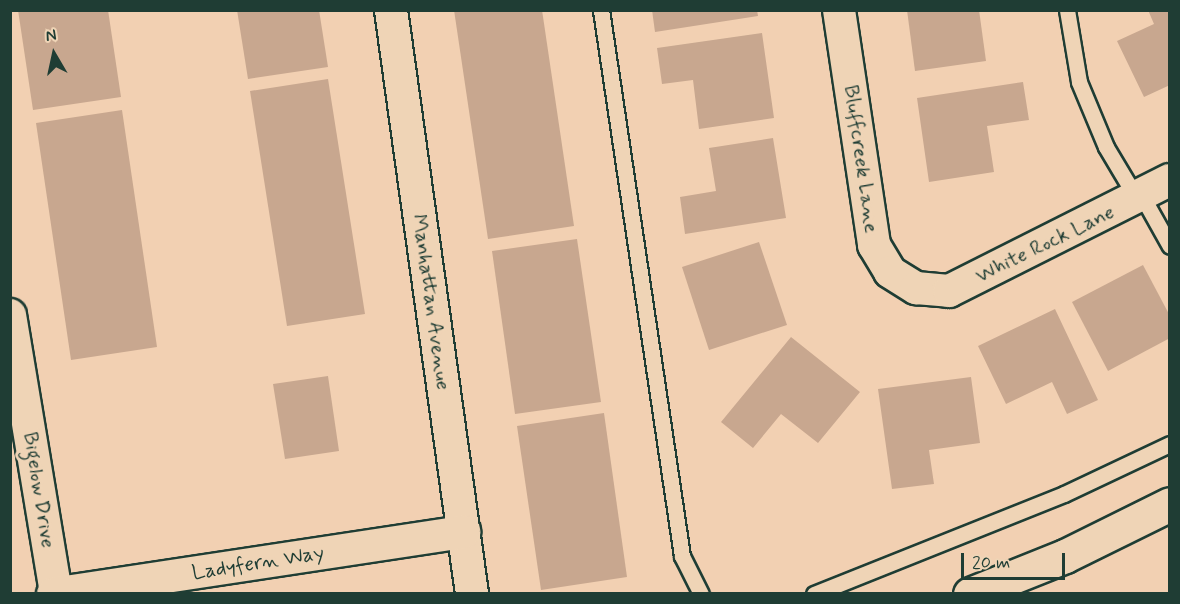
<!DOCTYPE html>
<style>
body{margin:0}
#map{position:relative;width:1180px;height:604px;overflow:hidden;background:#f2d0b2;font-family:Mynerve,sans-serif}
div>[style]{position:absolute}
.building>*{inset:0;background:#c8a78f}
.roads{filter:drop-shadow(2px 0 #1f3d34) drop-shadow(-2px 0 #1f3d34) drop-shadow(0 2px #1f3d34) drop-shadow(0 -2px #1f3d34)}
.lane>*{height:15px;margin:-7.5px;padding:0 7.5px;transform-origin:7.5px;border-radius:7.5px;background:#efd4b6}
.street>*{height:32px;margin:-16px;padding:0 16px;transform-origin:16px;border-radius:16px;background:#efd4b6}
.secondary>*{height:33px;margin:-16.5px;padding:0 16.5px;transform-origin:16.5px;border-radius:16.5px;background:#efd4b6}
span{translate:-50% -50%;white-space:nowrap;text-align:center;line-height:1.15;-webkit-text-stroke:6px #efd4b6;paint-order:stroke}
.street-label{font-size:21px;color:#1f3d34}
.frame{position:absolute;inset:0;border:12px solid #1f3d34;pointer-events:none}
.north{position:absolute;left:24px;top:24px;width:60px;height:60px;-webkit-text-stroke:4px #efd4b6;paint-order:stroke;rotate:351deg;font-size:16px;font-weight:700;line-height:24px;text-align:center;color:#1f3d34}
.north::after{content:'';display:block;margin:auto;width:21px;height:27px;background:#1f3d34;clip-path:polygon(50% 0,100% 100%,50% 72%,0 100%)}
.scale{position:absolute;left:961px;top:553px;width:104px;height:27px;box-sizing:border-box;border:3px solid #1f3d34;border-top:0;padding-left:8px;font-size:18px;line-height:21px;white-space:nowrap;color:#1f3d34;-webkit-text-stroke:4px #efd4b6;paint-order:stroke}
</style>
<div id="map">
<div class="building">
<div style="clip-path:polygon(18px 10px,108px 10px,121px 97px,33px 110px)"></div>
<div style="clip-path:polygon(237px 10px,319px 10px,328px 67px,248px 79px)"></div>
<div style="clip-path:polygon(454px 10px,542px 10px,574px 226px,488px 239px)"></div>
<div style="clip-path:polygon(652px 10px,757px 10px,758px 16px,655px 32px)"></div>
<div style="clip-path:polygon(907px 10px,979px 10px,986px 61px,915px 71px)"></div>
<div style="clip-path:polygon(1148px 10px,1170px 10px,1170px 85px,1144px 97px,1117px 41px,1154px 24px)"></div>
<div style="clip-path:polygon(762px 33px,774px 118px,699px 129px,693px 80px,662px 84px,657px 48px)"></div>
<div style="clip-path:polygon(328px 79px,365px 314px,287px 326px,250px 91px)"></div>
<div style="clip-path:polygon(1023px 82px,1029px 120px,987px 126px,994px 172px,929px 182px,917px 98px)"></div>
<div style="clip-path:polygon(122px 110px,157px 347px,71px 360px,36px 123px)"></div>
<div style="clip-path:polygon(773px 138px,786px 218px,685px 234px,680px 197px,716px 191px,709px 148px)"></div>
<div style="clip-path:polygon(577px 239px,601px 402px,515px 414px,492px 251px)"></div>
<div style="clip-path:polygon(759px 242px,787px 325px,709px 350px,682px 267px)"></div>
<div style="clip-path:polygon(1143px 265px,1170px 316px,1170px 338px,1108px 371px,1072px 302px)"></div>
<div style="clip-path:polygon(1055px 309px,1098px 400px,1067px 414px,1052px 382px,1006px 404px,978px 346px)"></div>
<div style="clip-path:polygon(791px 337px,860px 392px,818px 443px,781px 414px,753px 448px,721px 422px)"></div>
<div style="clip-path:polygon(328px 376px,339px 451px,285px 459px,273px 384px)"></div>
<div style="clip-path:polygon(971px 377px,980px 443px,929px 450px,934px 484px,892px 489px,878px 389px)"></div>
<div style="clip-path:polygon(604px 413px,627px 577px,541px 590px,517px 426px)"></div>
</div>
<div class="roads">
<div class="lane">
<div style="left:601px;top:10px;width:552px;rotate:81.56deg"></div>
<div style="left:682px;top:556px;width:42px;rotate:63.4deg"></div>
<div style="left:1067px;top:10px;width:73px;rotate:80.5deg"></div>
<div style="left:1079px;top:82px;width:70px;rotate:67.4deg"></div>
<div style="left:1106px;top:147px;width:61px;rotate:59.2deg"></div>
<div style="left:1142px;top:196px;width:57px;rotate:60.8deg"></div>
<div style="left:814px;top:594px;width:269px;rotate:-21.8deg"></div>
<div style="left:1064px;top:494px;width:117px;rotate:-25.3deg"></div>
</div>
<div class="street">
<div style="left:391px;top:10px;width:590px;rotate:82.1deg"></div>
<div style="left:839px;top:10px;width:238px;rotate:81.5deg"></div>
<div style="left:874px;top:245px;width:31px;rotate:59deg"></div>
<div style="left:890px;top:272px;width:31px;rotate:32deg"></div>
<div style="left:916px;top:288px;width:33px;rotate:5deg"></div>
<div style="left:949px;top:291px;width:247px;rotate:-26.7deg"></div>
<div style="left:10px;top:315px;width:282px;rotate:80.6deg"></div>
<div style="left:53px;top:594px;width:416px;rotate:-8.6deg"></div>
</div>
<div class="secondary">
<div style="left:970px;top:594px;width:102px;rotate:-21.8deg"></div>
<div style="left:1065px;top:556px;width:117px;rotate:-26.3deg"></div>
</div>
</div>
<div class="street-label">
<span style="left:861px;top:159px;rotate:82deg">Bluffcreek Lane</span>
<span style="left:1045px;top:244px;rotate:-26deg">White Rock Lane</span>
<span style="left:431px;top:302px;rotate:82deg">Manhattan Avenue</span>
<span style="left:39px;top:490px;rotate:81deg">Bigelow Drive</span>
<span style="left:258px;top:563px;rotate:-9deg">Ladyfern Way</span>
</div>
<div class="frame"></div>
<div class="north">N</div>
<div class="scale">20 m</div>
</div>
